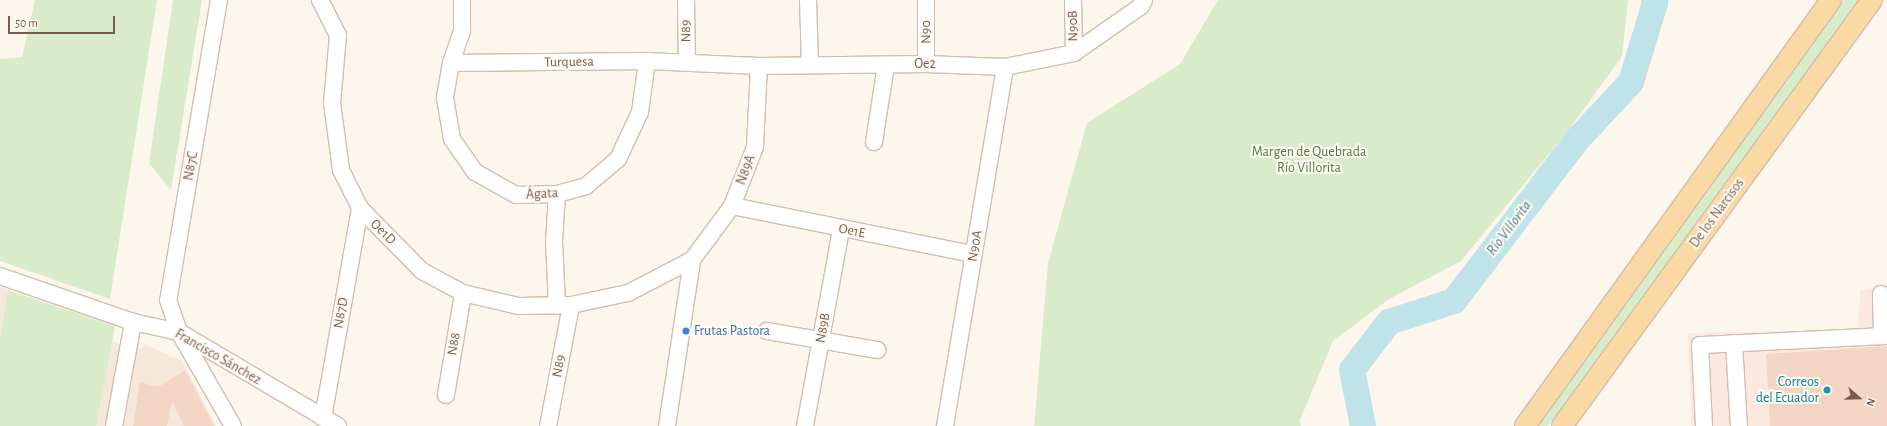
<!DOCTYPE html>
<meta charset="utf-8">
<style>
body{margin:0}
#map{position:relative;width:1887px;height:426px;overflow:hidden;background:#fdf6ec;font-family:"Alegreya Sans",sans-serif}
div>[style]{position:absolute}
.residential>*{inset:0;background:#f5e8da}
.commercial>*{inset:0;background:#fde8e0}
.green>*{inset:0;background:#d8ecc9}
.river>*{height:26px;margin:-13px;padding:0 13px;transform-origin:13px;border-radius:13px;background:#bfe3e8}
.building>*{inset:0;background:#f3d5c3}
.roads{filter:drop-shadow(1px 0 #d1beb0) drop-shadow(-1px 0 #d1beb0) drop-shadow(0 1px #d1beb0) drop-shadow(0 -1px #d1beb0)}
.minor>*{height:16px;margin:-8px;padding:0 8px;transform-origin:8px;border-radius:8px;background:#fff}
.major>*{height:20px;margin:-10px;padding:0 10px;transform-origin:10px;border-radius:10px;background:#fbd9a5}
.dots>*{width:11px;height:11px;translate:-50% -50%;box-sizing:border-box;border:2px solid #fffaf3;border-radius:50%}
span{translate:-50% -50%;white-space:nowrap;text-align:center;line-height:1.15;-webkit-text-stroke:4px #fffaf3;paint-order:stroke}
.street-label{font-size:14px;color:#7a5c4d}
.park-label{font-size:14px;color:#537a41}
.shop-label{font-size:14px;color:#366cbe}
.left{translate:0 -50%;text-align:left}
.culture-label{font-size:14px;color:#0d838f}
.right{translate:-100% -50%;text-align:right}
.water-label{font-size:15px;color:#437c86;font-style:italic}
.north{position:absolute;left:1839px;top:378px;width:40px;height:40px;-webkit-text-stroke:3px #fffaf3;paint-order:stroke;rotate:110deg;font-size:11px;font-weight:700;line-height:16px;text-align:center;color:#7a5c4d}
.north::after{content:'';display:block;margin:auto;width:14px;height:18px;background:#7a5c4d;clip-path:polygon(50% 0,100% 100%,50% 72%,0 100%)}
.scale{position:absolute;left:8px;top:16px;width:107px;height:18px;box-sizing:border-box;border:2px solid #7a5c4d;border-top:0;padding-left:5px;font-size:12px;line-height:14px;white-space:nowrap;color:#7a5c4d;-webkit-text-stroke:3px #fffaf3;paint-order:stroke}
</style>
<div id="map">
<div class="residential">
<div style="clip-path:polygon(0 287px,8px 290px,0 338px)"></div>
<div style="clip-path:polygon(111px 341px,122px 344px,119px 352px,135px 354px,138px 348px,142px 349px,144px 344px,182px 361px,216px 426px,96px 426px)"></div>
</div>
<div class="commercial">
<div style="clip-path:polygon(1887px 288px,1887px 426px,1691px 426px,1688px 333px,1858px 330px,1860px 290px)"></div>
</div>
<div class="green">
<div style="clip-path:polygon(35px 0,157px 0,110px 299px,0 261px,0 59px,22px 57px)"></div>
<div style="clip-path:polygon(173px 0,202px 0,171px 190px,149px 163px)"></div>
<div style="clip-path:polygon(1218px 0,1628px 0,1622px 56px,1571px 127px,1461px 261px,1389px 299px,1333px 341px,1300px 420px,1301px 426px,1034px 426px,1048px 263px,1087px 123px,1180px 64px)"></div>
<div style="clip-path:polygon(1844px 0,1858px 0,1548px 426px,1537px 426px)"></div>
<div style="clip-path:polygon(8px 290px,115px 326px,96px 426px,0 426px,0 338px)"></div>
</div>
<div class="river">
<div style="left:1363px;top:426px;width:57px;rotate:-101.1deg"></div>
<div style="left:1352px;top:370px;width:61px;rotate:-52.4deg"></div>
<div style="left:1389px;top:322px;width:68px;rotate:-17.9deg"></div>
<div style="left:1454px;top:301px;width:204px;rotate:-52.6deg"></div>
<div style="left:1578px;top:139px;width:78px;rotate:-47.1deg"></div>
<div style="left:1631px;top:82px;width:83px;rotate:-73.1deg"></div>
<div style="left:1655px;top:3px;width:3px;rotate:-108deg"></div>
</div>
<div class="building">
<div style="clip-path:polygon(1887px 346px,1887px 426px,1770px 426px,1766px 354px)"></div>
<div style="clip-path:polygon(185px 370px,214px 426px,184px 426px,172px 402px,167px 426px,133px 426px,140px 382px,158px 387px)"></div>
</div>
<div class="roads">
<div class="minor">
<div style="left:219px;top:0;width:304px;rotate:99.6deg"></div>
<div style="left:168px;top:300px;width:34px;rotate:71deg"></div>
<div style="left:179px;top:332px;width:108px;rotate:60.1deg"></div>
<div style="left:320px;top:0;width:39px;rotate:63deg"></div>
<div style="left:338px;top:35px;width:68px;rotate:95deg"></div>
<div style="left:332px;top:103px;width:68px;rotate:82.3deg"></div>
<div style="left:341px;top:170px;width:42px;rotate:63.4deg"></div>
<div style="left:360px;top:208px;width:88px;rotate:45.5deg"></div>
<div style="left:422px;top:271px;width:47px;rotate:28.2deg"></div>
<div style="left:463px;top:293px;width:57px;rotate:13.1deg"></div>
<div style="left:519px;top:306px;width:52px;rotate:-1.1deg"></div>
<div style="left:571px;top:305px;width:58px;rotate:-11.9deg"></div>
<div style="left:628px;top:293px;width:72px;rotate:-27.3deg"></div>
<div style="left:692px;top:260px;width:67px;rotate:-53.5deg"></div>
<div style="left:732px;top:206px;width:63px;rotate:-68.7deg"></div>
<div style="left:755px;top:147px;width:81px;rotate:-87.2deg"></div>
<div style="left:462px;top:0;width:31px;rotate:90deg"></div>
<div style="left:462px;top:31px;width:34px;rotate:109deg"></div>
<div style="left:451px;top:63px;width:36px;rotate:100deg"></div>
<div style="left:445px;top:98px;width:42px;rotate:80.3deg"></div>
<div style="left:452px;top:139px;width:40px;rotate:55.1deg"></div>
<div style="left:475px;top:172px;width:47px;rotate:29.3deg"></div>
<div style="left:516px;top:195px;width:41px;rotate:-1.4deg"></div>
<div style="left:557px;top:194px;width:30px;rotate:-15deg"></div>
<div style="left:586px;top:186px;width:42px;rotate:-40.2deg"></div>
<div style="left:618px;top:159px;width:52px;rotate:-64.9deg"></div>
<div style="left:640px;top:112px;width:51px;rotate:-82.2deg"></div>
<div style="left:686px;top:0;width:62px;rotate:89.1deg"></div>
<div style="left:808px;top:0;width:65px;rotate:88.2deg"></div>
<div style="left:926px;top:0;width:64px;rotate:90deg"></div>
<div style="left:1073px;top:0;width:53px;rotate:88.9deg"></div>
<div style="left:451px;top:63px;width:196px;rotate:-0.6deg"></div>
<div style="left:647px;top:61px;width:112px;rotate:2.6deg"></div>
<div style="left:759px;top:66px;width:167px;rotate:-0.7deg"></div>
<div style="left:926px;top:64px;width:79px;rotate:2.2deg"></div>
<div style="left:1005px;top:67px;width:70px;rotate:-11.5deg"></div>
<div style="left:1074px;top:53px;width:82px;rotate:-35deg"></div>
<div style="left:1141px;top:6px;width:7px;rotate:-63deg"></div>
<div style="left:874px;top:142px;width:78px;rotate:-81.1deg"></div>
<div style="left:557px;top:194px;width:48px;rotate:93.6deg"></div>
<div style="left:554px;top:242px;width:64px;rotate:87.3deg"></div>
<div style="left:732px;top:206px;width:246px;rotate:11.3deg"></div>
<div style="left:0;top:276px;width:141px;rotate:19.1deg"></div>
<div style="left:133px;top:322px;width:47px;rotate:12.3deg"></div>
<div style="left:179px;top:332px;width:185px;rotate:30.6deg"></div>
<div style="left:1881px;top:294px;width:42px;rotate:88.6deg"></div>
<div style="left:767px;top:331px;width:112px;rotate:9.8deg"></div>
<div style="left:1734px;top:343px;width:83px;rotate:86.6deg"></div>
<div style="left:446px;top:395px;width:103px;rotate:-80.5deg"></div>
<div style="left:323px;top:418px;width:213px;rotate:-80deg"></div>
<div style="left:114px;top:426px;width:106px;rotate:-79.6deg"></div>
<div style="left:548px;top:426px;width:123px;rotate:-79.2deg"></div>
<div style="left:667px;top:426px;width:168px;rotate:-81.4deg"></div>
<div style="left:805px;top:426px;width:200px;rotate:-79.6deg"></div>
<div style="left:945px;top:426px;width:364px;rotate:-80.5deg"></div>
<div style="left:1704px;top:426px;width:81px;rotate:-92.8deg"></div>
<div style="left:1700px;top:345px;width:187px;rotate:-2.8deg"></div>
</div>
<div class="major">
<div style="left:1525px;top:426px;width:525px;rotate:-54.31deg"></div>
<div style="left:1562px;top:426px;width:527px;rotate:-53.96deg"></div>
</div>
</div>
<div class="dots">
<div style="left:686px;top:331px;background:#3f7fe0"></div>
<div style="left:1827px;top:390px;background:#0f9aa8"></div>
</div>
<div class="street-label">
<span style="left:1073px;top:26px;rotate:-91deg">N90B</span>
<span style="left:686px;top:31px;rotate:-91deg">N89</span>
<span style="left:926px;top:32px;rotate:-91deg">N90</span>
<span style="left:569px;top:62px;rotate:-1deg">Turquesa</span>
<span style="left:925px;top:64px">Oe2</span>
<span style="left:191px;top:166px;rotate:-80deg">N87C</span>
<span style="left:746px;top:170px;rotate:-69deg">N89A</span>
<span style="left:542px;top:194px;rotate:-3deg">Ágata</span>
<span style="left:1717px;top:213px;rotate:-54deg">De los Narcisos</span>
<span style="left:852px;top:231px;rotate:11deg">Oe1E</span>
<span style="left:383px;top:232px;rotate:45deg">Oe1D</span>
<span style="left:975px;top:246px;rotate:-80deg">N90A</span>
<span style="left:341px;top:313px;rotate:-80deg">N87D</span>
<span style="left:823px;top:328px;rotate:-80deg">N89B</span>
<span style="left:454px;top:344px;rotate:-80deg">N88</span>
<span style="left:218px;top:357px;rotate:30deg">Francisco Sánchez</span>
<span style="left:559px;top:366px;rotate:-79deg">N89</span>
</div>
<div class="park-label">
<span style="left:1309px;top:160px">Margen de Quebrada<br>Río Villorita</span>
</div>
<div class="shop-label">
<span class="left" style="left:694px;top:331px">Frutas Pastora</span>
</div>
<div class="culture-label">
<span class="right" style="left:1819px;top:390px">Correos<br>del Ecuador</span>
</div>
<div class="water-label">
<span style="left:1509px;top:228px;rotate:-53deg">Río Villorita</span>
</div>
<div class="north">N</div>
<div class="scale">50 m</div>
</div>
